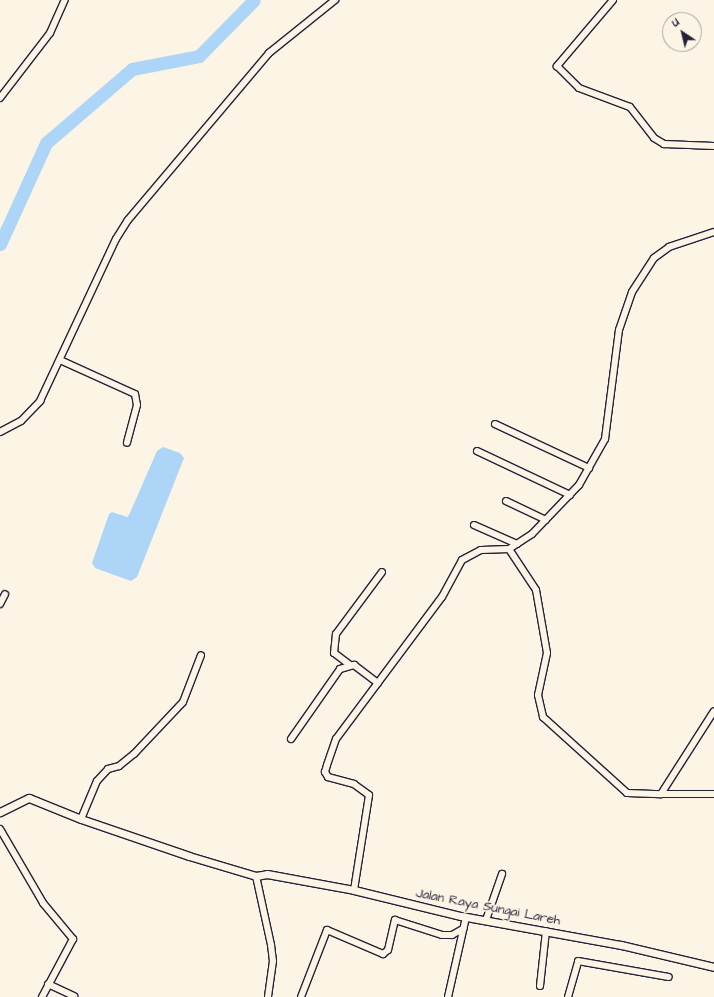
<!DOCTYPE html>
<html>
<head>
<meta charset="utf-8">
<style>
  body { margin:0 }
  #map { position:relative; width:714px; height:997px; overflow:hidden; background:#fcf5e5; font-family:"Architects Daughter",sans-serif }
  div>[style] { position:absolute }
  .water>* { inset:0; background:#add5f7 }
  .river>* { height:13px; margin:-6.5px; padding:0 6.5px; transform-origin:6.5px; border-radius:6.5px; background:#add5f7 }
  .roads { filter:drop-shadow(1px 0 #22223b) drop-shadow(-1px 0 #22223b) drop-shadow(0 1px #22223b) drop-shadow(0 -1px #22223b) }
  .minor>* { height:6px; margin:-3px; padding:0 3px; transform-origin:3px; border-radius:3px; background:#fcf5e5 }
  .tertiary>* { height:7px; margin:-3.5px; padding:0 3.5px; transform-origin:3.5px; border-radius:3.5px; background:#fcf5e5 }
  span { translate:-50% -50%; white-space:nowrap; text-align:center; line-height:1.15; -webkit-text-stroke:3.5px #fcf5e5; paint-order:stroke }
  .street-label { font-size:13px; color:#22223b }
  .north { position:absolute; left:662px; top:12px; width:40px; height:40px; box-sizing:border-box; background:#fcf5e5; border:1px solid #a5a1a1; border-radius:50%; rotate:325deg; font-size:11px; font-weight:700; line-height:16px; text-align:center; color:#22223b }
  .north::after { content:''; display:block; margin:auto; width:14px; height:18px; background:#22223b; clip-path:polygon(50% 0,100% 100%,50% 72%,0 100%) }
</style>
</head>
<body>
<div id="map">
  <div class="water">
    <i style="clip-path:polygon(163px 447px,180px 453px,184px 458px,137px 577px,131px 581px,95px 568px,92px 563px,109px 514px,112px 512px,127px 517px,129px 515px,157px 451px)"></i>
  </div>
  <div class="river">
    <i style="left:0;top:244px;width:111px;rotate:-65.5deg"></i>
    <i style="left:46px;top:143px;width:113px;rotate:-40.7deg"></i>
    <i style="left:132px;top:69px;width:68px;rotate:-11deg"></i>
    <i style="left:199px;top:56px;width:78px;rotate:-45.5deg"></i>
  </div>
  <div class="roads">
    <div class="minor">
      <i style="left:613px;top:0;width:87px;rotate:130.3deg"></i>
      <i style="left:557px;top:66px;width:31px;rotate:45deg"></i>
      <i style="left:579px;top:88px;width:54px;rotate:20.4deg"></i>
      <i style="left:630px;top:107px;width:39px;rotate:52deg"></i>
      <i style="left:654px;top:138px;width:12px;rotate:31deg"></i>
      <i style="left:664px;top:144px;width:50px;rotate:2.3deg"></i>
      <i style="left:0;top:98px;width:82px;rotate:-52.4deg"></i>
      <i style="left:50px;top:33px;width:36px;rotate:-66deg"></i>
      <i style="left:60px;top:360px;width:82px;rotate:24.4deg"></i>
      <i style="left:135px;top:394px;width:11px;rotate:80deg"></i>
      <i style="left:137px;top:405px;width:39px;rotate:105deg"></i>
      <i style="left:495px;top:424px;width:104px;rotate:25.1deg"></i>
      <i style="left:0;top:432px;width:24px;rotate:-28deg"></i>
      <i style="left:21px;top:421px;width:28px;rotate:-46deg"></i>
      <i style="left:40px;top:401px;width:179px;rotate:-64.9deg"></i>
      <i style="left:116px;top:239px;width:22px;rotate:-58deg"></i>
      <i style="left:128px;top:220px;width:219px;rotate:-49.8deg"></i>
      <i style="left:269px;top:53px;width:85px;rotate:-38.8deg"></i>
      <i style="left:477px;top:451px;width:103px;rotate:25.3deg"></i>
      <i style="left:506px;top:501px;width:44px;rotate:25.4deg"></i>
      <i style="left:474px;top:525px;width:47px;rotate:23.8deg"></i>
      <i style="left:509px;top:549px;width:49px;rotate:56.6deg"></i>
      <i style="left:536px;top:590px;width:64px;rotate:80.1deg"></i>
      <i style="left:547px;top:653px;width:43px;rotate:102.1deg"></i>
      <i style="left:538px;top:695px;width:23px;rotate:77deg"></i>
      <i style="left:543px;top:717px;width:113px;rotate:42.1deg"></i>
      <i style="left:627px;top:793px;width:34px;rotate:2deg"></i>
      <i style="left:661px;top:794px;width:98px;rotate:-57.4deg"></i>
      <i style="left:0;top:604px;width:11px;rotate:-63deg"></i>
      <i style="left:350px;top:665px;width:20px;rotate:-143deg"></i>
      <i style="left:334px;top:653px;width:19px;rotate:-84deg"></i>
      <i style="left:336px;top:634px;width:77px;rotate:-53.4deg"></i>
      <i style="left:291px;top:739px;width:85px;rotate:-55deg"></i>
      <i style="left:340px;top:669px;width:15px;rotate:-16deg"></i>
      <i style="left:354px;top:665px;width:30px;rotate:37deg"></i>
      <i style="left:661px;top:794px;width:53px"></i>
      <i style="left:81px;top:819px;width:41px;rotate:-67.2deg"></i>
      <i style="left:97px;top:781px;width:16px;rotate:-47deg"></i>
      <i style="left:108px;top:769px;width:11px;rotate:-15deg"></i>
      <i style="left:119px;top:766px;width:19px;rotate:-39deg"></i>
      <i style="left:134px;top:754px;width:71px;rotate:-46.7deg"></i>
      <i style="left:183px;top:702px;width:50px;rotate:-69deg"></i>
      <i style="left:0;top:829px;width:86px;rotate:59.8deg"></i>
      <i style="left:43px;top:903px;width:47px;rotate:50.2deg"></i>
      <i style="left:73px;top:939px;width:66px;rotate:118.1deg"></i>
      <i style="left:256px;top:876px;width:71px;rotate:77.7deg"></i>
      <i style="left:271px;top:945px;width:16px;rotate:83deg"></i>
      <i style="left:273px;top:961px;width:36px;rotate:98deg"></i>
      <i style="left:354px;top:890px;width:96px;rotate:-81deg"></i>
      <i style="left:369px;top:795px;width:19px;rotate:-144deg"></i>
      <i style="left:354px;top:784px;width:27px;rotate:-165deg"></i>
      <i style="left:328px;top:777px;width:6px;rotate:-121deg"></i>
      <i style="left:325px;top:772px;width:7px;rotate:-74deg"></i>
      <i style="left:327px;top:765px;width:28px;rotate:-71deg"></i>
      <i style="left:336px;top:739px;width:177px;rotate:-53.3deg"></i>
      <i style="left:442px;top:597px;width:42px;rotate:-61.6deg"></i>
      <i style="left:462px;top:560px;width:21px;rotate:-28deg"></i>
      <i style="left:481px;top:550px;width:28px;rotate:-2deg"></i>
      <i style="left:509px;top:549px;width:27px;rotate:-33deg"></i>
      <i style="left:532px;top:534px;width:68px;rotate:-46.2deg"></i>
      <i style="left:579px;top:485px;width:53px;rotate:-60.5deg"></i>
      <i style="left:605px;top:439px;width:110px;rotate:-82.7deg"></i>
      <i style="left:619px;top:330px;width:40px;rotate:-71.1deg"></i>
      <i style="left:632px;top:292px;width:40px;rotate:-57.1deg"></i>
      <i style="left:654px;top:258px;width:19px;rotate:-36deg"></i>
      <i style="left:669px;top:247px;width:47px;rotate:-18.4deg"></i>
      <i style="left:486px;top:920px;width:49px;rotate:-70.8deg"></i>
      <i style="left:48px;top:984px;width:29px;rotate:25deg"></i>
      <i style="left:540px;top:986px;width:55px;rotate:-83.8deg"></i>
      <i style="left:301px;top:997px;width:72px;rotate:-68.8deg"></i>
      <i style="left:327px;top:930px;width:61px;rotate:23.2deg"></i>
      <i style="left:383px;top:954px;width:6px;rotate:-39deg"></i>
      <i style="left:388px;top:950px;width:31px;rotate:-77deg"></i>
      <i style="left:395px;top:920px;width:49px;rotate:17.7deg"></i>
      <i style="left:442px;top:935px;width:10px"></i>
      <i style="left:452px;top:935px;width:13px;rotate:-29deg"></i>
      <i style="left:448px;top:997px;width:82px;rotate:-77.3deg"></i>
      <i style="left:568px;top:997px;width:37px;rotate:-74deg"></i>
      <i style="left:578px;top:961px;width:92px;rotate:10deg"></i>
    </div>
    <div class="tertiary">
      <i style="left:0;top:812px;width:32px;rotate:-26deg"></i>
      <i style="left:29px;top:798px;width:56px;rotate:22deg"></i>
      <i style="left:81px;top:819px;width:114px;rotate:18.9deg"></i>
      <i style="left:189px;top:856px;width:70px;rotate:16.6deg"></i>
      <i style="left:256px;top:876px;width:11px;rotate:-10deg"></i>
      <i style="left:267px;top:874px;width:88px;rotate:10.4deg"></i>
      <i style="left:354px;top:890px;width:110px;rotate:13.7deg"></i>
      <i style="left:461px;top:916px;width:163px;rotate:10.3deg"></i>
      <i style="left:621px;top:945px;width:96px;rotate:13.3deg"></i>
    </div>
  </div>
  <div class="street-label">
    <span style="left:488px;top:907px;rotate:11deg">Jalan Raya Sungai Lareh</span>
  </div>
  <div class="north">U</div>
</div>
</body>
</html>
